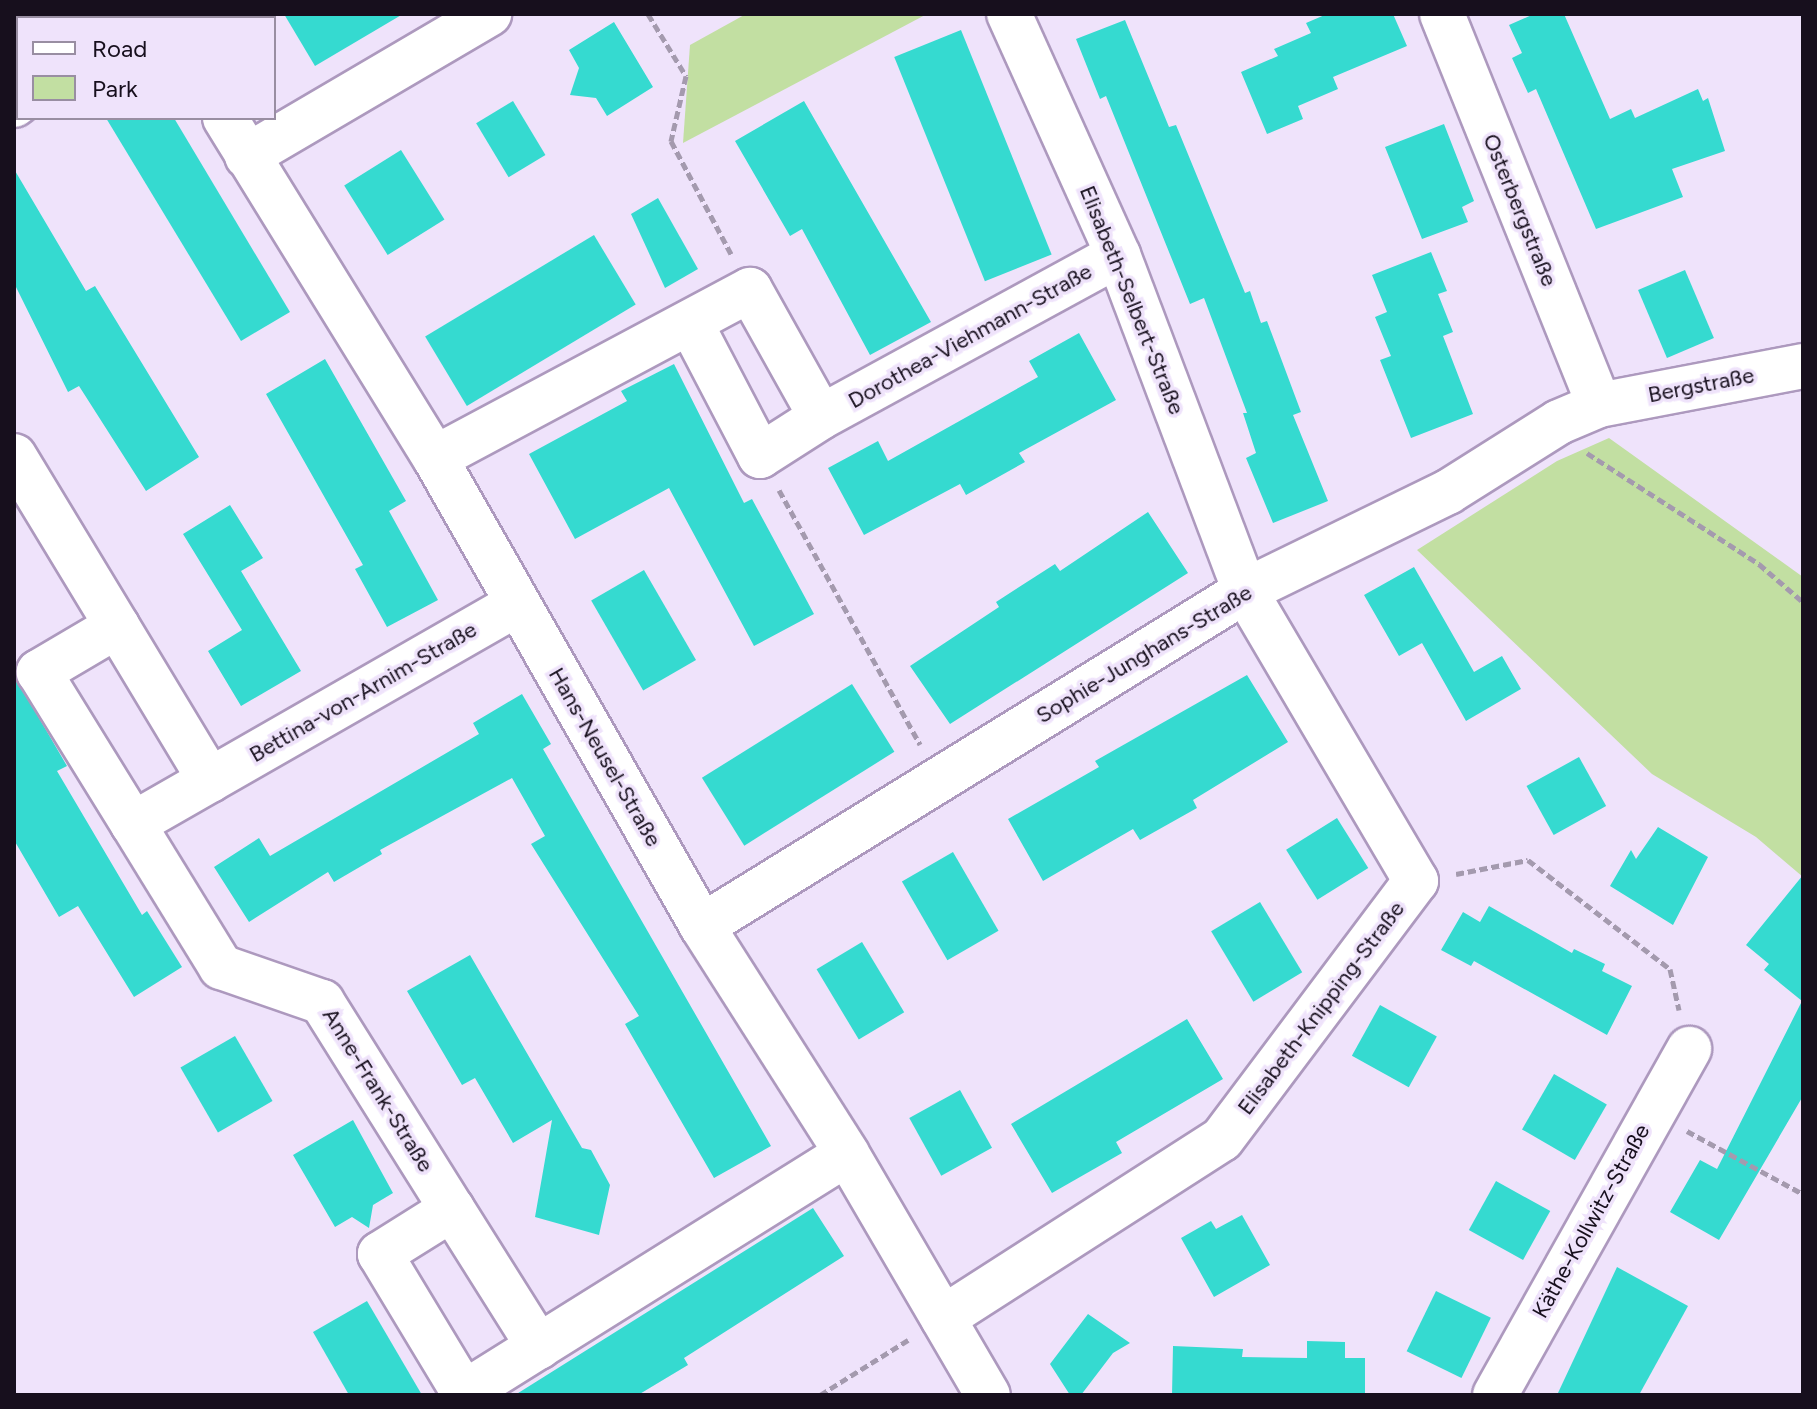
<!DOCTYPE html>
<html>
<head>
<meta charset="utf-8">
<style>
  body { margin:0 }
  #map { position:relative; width:1817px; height:1409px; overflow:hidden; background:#efe3fb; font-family:Figtree,sans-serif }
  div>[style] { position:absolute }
  .green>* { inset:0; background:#c2dfa2 }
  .building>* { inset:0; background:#35dad0; transform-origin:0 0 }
  .path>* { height:5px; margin-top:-2.5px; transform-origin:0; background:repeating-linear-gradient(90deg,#a49aae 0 8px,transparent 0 12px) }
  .roads { filter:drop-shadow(2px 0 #ad99be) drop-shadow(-2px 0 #ad99be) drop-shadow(0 2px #ad99be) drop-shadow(0 -2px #ad99be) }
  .minor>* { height:44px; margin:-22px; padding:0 22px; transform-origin:22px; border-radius:22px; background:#fff }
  span { translate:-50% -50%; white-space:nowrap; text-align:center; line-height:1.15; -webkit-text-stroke:7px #efe3fb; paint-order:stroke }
  .street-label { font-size:22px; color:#170f1d }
  .frame { position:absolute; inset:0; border:16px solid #170f1d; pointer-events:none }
  .legend { position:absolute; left:16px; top:16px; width:260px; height:104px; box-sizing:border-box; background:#efe3fb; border:2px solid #998ea2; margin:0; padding:10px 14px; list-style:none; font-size:24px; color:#170f1d }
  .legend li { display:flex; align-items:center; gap:16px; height:40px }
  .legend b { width:40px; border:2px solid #998ea2 }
</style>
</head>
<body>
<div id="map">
  <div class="green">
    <i style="clip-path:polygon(746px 14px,927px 14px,683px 143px,690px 45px)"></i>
    <i style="clip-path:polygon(1609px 438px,1803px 577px,1803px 877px,1756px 837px,1652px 774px,1417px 550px,1557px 461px)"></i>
  </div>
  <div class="building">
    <i style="clip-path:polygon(284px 14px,403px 14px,315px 66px)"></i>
    <i style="clip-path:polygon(1327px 14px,1393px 14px,1407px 46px,1333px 77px,1338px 89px,1298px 106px,1303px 119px,1267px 134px,1241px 72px,1278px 56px,1274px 49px,1311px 33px,1306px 23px)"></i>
    <i style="clip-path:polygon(1534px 14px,1564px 14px,1610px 119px,1631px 109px,1635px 118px,1698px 89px,1703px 101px,1708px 98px,1725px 151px,1672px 169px,1683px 197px,1596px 229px,1536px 89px,1528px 93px,1512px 58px,1522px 53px,1509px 25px)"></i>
    <i style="clip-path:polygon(1125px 20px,1169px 127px,1176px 125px,1245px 293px,1250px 291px,1261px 323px,1267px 321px,1301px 412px,1293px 415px,1328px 501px,1273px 523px,1246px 458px,1256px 453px,1243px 413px,1247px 413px,1204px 298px,1190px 304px,1106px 96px,1100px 99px,1076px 39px)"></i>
    <i style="clip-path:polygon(614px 22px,653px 87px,607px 116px,596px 98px,570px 95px,579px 68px,569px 50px)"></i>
    <i style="left:961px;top:30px;width:242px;height:72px;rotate:68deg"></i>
    <i style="left:513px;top:101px;width:63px;height:43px;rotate:59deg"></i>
    <i style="clip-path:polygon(804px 101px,931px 322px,870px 355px,802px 229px,790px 236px,735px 141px)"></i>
    <i style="clip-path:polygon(106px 118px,174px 118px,290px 312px,241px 341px)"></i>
    <i style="clip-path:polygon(1444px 124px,1474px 201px,1462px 207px,1468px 222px,1422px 239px,1385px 147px)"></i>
    <i style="left:401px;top:150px;width:82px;height:67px;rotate:58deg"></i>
    <i style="clip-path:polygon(14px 169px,86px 291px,95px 286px,199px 457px,146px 491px,79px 386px,68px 392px,14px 283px)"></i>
    <i style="clip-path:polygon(658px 198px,698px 269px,665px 288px,631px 214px)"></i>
    <i style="left:594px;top:235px;width:81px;height:197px;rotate:59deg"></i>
    <i style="clip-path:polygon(1431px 252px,1447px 291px,1438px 294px,1453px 332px,1443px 336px,1473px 414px,1411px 438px,1380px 360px,1391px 356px,1375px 317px,1387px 312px,1372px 275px)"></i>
    <i style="left:1685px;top:270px;width:74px;height:51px;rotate:67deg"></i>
    <i style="clip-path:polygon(1079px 333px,1116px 400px,1019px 453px,1025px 462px,966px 495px,960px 484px,864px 535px,828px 468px,878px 441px,888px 461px,1038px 377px,1029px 361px)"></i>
    <i style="clip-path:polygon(325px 359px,406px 501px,389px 511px,438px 600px,387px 627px,355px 569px,363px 565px,266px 394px)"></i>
    <i style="clip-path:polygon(674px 364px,744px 503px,752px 499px,814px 614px,754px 646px,669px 488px,575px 539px,529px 454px,627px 401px,621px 391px)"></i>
    <i style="clip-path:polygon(230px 505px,263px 558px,241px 571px,301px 671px,241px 706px,208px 651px,242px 630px,183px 534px)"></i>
    <i style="clip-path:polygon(1148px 512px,1188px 573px,950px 724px,910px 666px,999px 607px,996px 602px,1055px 564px,1060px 571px)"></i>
    <i style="clip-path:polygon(1414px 567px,1474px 672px,1502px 656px,1521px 689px,1466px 721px,1422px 643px,1399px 656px,1364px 595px)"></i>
    <i style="left:644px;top:570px;width:104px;height:61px;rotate:60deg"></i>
    <i style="clip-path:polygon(14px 675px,67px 766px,57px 771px,142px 915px,147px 911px,182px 967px,134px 997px,78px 906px,59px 917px,14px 840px)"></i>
    <i style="clip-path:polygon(1247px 675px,1288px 742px,1193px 800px,1197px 808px,1140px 840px,1133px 829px,1043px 881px,1008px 819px,1099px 767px,1095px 761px)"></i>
    <i style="left:852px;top:684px;width:80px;height:177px;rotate:58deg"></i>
    <i style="clip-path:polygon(522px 694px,551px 744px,543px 749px,771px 1146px,714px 1178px,625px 1024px,639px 1016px,531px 844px,545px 836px,512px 778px,380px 850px,382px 854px,334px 882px,328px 872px,249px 922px,214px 867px,259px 838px,270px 856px,479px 734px,473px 723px)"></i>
    <i style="left:1579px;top:757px;width:56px;height:60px;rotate:61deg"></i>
    <i style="left:1337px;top:818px;width:59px;height:60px;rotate:58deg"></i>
    <i style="clip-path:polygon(1658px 827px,1708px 857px,1673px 925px,1610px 886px,1631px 850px,1636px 859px)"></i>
    <i style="left:953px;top:852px;width:91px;height:59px;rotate:60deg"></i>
    <i style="clip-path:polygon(1803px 875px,1803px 1096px,1719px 1240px,1670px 1212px,1700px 1160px,1717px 1169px,1802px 1001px,1764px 970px,1769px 964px,1746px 945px)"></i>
    <i style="left:1260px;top:902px;width:82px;height:57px;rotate:59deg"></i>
    <i style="clip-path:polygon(1489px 906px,1572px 953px,1574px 949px,1605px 964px,1602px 971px,1632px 986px,1607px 1035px,1474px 961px,1471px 966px,1441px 950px,1463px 912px,1480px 922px)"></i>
    <i style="left:862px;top:942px;width:82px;height:53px;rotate:59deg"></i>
    <i style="clip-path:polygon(470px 955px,582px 1148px,591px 1150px,610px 1185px,599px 1235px,535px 1217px,552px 1120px,513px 1143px,475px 1078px,462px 1085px,407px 991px)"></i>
    <i style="left:1380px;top:1005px;width:65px;height:58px;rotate:29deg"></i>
    <i style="clip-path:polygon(1187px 1019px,1223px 1079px,1116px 1142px,1122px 1153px,1052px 1193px,1011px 1124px)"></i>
    <i style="left:235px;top:1036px;width:75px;height:63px;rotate:60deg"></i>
    <i style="left:1554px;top:1074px;width:61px;height:64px;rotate:30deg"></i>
    <i style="left:960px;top:1090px;width:66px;height:58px;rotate:61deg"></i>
    <i style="clip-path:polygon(353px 1120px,393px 1193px,373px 1205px,369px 1228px,352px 1217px,335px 1227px,293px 1155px)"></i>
    <i style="left:1496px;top:1181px;width:62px;height:56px;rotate:29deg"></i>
    <i style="clip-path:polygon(813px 1208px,844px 1256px,684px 1358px,688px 1365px,638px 1395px,515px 1395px)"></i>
    <i style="clip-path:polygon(1242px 1215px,1270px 1265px,1214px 1297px,1181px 1238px,1211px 1221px,1216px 1229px)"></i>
    <i style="clip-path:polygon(1617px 1267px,1688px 1306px,1639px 1395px,1557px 1395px)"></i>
    <i style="left:1436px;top:1291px;width:61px;height:67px;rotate:26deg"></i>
    <i style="clip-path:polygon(367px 1301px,422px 1395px,349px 1395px,313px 1332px)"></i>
    <i style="clip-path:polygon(1088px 1314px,1130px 1343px,1113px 1353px,1081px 1395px,1070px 1395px,1050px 1364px)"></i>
    <i style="clip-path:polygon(1307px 1341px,1345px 1342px,1345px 1358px,1365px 1358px,1365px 1395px,1172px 1395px,1173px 1346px,1243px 1349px,1242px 1357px,1307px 1358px)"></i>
  </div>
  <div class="path">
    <i style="left:648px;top:14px;width:73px;rotate:58.5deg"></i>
    <i style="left:686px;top:76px;width:67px;rotate:103deg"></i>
    <i style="left:671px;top:141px;width:128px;rotate:62deg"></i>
    <i style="left:1587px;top:453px;width:205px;rotate:32.8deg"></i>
    <i style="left:1759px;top:564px;width:58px;rotate:40.8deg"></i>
    <i style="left:779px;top:490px;width:291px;rotate:61deg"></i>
    <i style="left:1456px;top:874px;width:73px;rotate:-11deg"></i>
    <i style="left:1528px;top:860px;width:179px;rotate:37.5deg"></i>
    <i style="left:1670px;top:969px;width:42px;rotate:77.6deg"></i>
    <i style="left:1687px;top:1131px;width:132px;rotate:28.5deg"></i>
    <i style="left:820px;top:1395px;width:104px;rotate:-32deg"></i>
  </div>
  <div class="roads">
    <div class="minor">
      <i style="left:1442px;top:14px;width:421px;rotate:68.1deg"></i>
      <i style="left:142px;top:18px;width:7px;rotate:-34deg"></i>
      <i style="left:14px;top:105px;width:5px;rotate:-37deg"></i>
      <i style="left:225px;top:118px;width:400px;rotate:58.3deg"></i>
      <i style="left:435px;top:458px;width:539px;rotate:60.29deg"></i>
      <i style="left:702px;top:926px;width:270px;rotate:57.5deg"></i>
      <i style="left:847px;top:1154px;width:279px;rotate:59.7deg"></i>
      <i style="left:247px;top:156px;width:281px;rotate:-30.4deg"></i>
      <i style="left:691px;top:324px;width:149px;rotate:62.4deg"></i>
      <i style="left:760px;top:456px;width:72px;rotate:-32.6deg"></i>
      <i style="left:14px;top:456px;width:199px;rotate:58.8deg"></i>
      <i style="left:117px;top:626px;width:91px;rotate:149.5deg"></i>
      <i style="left:39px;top:672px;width:179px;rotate:58.3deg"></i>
      <i style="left:133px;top:824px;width:443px;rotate:-29.8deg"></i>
      <i style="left:435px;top:458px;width:357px;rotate:-28.1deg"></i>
      <i style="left:750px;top:290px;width:145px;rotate:60.8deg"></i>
      <i style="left:821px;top:417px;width:338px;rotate:-28.6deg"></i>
      <i style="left:117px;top:626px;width:180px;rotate:58.9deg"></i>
      <i style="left:133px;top:824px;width:168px;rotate:58.4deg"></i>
      <i style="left:221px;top:967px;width:107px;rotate:19.1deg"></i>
      <i style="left:322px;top:1002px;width:244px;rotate:57.9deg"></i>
      <i style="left:452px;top:1209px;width:85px;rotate:148deg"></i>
      <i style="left:380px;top:1254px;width:162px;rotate:58.9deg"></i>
      <i style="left:464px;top:1393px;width:451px;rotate:-32deg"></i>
      <i style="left:702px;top:926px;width:638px;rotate:-31.67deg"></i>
      <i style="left:1245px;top:591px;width:226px;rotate:-26deg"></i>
      <i style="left:1448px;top:492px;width:131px;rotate:-32.2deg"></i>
      <i style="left:1559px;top:422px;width:43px;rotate:-23deg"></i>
      <i style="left:1599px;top:405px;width:208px;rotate:-10.8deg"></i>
      <i style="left:452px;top:1209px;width:163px;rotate:57.8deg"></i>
      <i style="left:943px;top:1318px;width:331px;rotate:-32.7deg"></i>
      <i style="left:1222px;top:1139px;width:323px;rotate:-53.1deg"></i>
      <i style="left:1416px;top:881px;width:337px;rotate:-120.5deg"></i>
      <i style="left:1245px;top:591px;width:359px;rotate:-110.7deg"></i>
      <i style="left:1118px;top:255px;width:265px;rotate:-114.3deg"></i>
      <i style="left:1495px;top:1395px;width:397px;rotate:-60.7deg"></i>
    </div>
  </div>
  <div class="street-label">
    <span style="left:1520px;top:210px;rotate:68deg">Osterbergstraße</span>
    <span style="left:1132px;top:300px;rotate:68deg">Elisabeth-Selbert-Straße</span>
    <span style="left:970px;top:336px;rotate:-29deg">Dorothea-Viehmann-Straße</span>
    <span style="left:1701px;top:385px;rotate:-11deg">Bergstraße</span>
    <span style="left:1144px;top:654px;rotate:-31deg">Sophie-Junghans-Straße</span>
    <span style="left:363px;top:692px;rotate:-30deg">Bettina-von-Arnim-Straße</span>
    <span style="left:605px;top:757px;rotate:60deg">Hans-Neusel-Straße</span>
    <span style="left:1321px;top:1008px;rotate:-53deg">Elisabeth-Knipping-Straße</span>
    <span style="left:378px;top:1090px;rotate:58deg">Anne-Frank-Straße</span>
    <span style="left:1591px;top:1221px;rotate:-61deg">Käthe-Kollwitz-Straße</span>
  </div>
  <div class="frame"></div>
  <ul class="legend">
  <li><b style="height:10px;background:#fff"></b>Road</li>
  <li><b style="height:22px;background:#c2dfa2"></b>Park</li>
  </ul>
</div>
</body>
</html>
